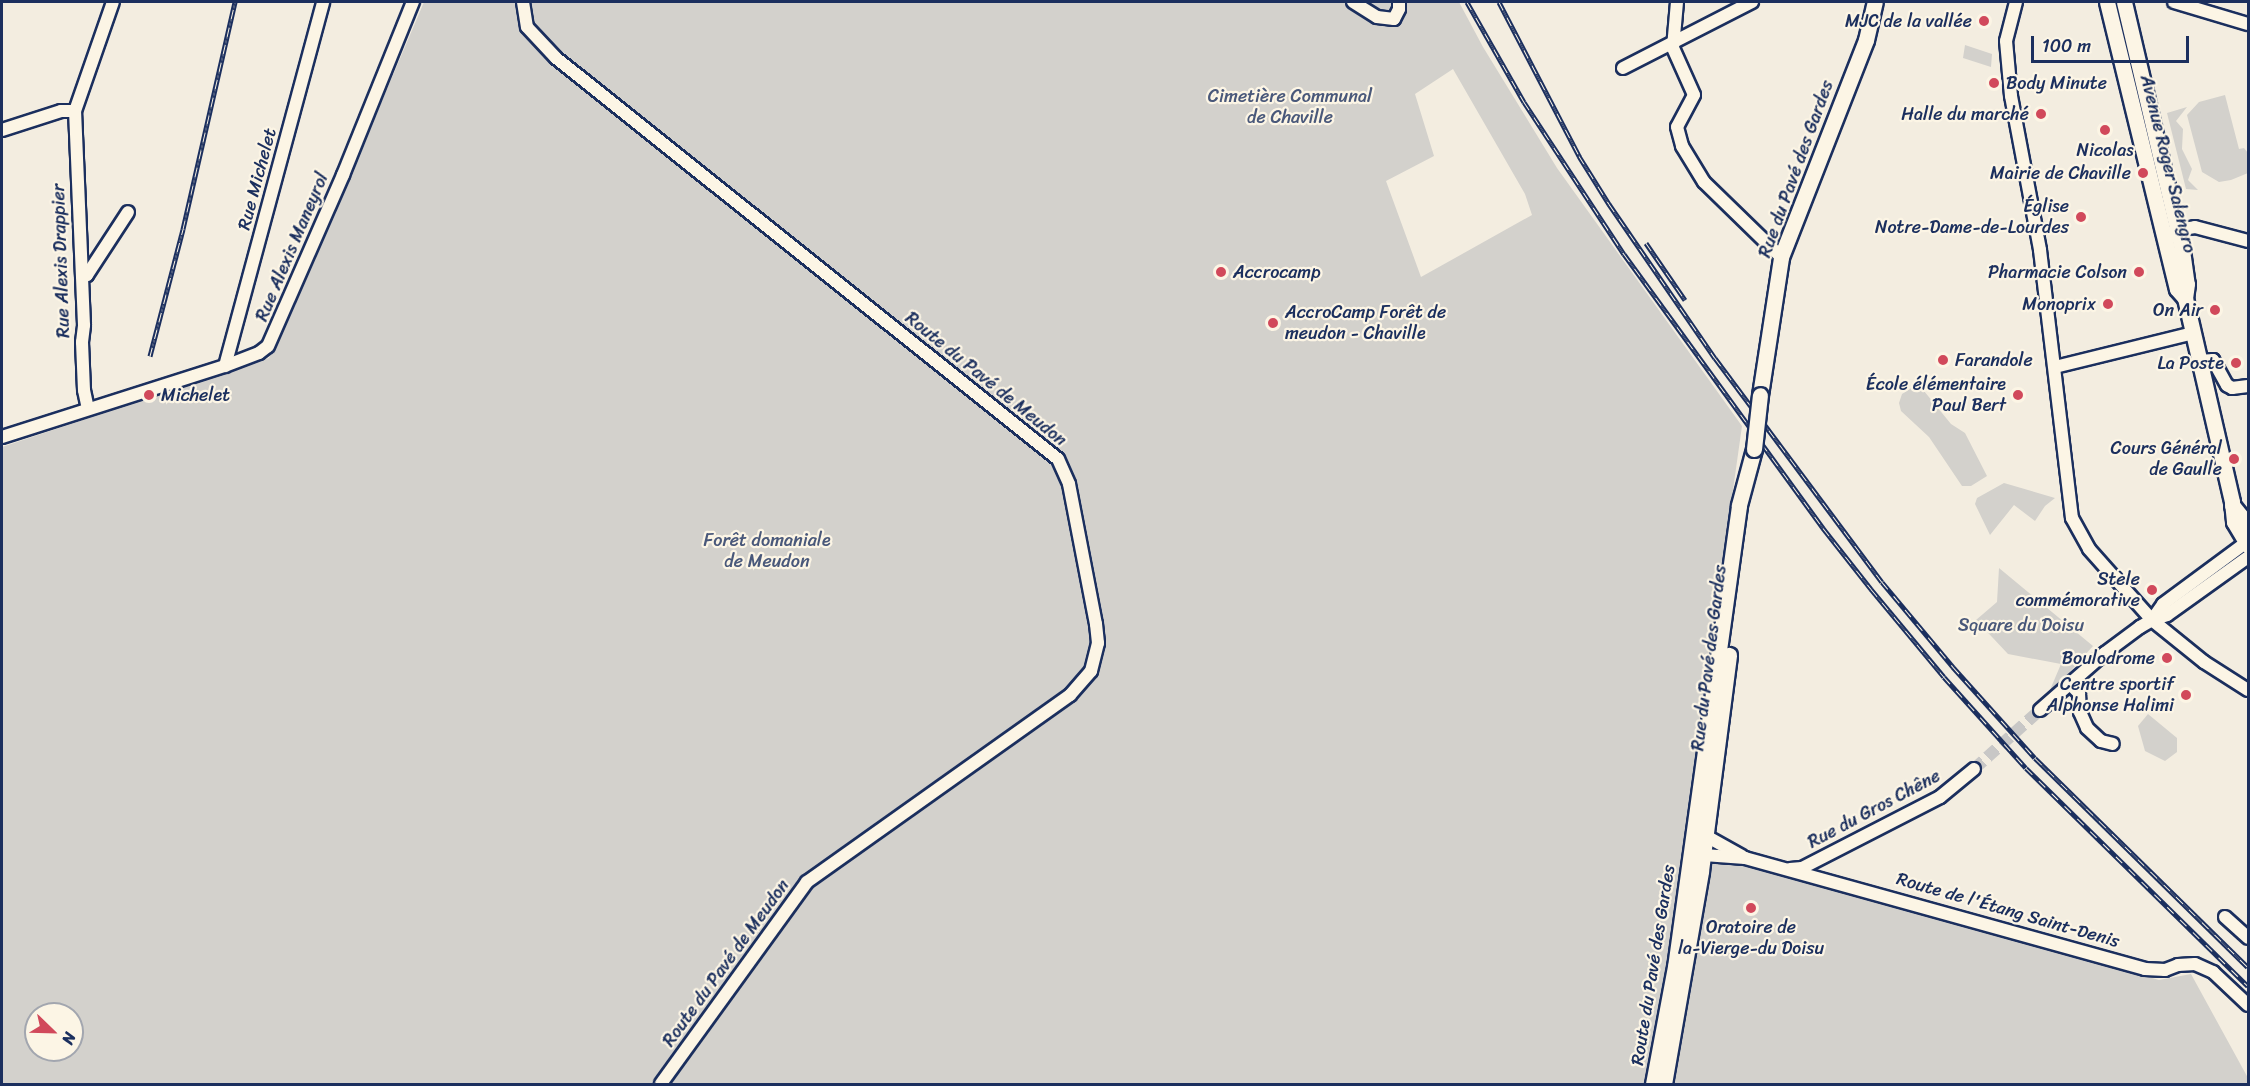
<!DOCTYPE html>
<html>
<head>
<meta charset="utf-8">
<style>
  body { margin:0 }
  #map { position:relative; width:2250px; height:1086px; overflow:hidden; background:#f3ede0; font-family:Sriracha,sans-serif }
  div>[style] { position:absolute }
  .green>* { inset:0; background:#d3d1cc }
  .minor-tunnel>* { height:12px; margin-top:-6px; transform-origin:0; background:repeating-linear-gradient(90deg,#c8c7c6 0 12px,transparent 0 18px) }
  .roads { filter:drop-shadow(2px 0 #1b2f5e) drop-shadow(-2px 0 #1b2f5e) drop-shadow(0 2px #1b2f5e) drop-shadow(0 -2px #1b2f5e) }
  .minor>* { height:12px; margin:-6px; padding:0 6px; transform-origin:6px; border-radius:6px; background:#fcf5e5 }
  .major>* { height:15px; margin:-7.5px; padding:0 7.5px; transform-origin:7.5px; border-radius:7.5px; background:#fcf5e5 }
  .rail>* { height:5px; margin-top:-2.5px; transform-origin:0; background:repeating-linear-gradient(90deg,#fcf5e5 0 9px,#1b2f5e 0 18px); box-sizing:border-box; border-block:2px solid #1b2f5e }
  .bridges { filter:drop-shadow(2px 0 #1b2f5e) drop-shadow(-2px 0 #1b2f5e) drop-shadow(0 2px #1b2f5e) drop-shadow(0 -2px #1b2f5e) }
  .major-bridge>* { height:15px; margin:-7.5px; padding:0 7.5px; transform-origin:7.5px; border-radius:7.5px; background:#fcf5e5 }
  .dots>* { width:16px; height:16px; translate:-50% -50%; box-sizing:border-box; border:3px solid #fcf5e5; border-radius:50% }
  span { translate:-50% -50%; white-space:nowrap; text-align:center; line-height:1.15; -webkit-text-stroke:4.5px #fcf5e5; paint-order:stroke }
  .poi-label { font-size:18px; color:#1b2f5e }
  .right { translate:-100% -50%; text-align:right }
  .left { translate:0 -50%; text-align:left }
  .park-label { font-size:18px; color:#49587a }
  .street-label { font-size:18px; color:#1b2f5e }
  .frame { position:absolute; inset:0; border:3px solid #1b2f5e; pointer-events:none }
  .north { position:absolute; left:24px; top:1002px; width:60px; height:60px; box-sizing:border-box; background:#fcf5e5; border:2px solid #a2a6af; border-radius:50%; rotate:113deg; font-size:16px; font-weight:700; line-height:24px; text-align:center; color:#1b2f5e }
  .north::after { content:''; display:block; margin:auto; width:21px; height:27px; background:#d1495b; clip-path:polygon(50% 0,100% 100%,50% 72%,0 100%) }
  .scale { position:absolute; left:2031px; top:36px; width:158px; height:27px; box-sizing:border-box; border:3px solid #1b2f5e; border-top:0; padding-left:8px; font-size:18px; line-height:21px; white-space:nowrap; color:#1b2f5e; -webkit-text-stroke:4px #fcf5e5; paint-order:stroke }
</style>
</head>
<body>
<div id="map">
  <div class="green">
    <i style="clip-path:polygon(evenodd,424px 2px,1459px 2px,1483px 47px,1557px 168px,1742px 426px,1682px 851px,1833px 886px,2159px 980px,2191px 974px,2248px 1078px,2248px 1084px,2px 1084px,2px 447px,269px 358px,336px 209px,424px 2px,1453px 69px,1525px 194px,1532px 215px,1421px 277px,1386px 181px,1434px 156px,1415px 94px,1453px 69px,424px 2px,36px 1014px,72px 1014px,72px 1050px,36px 1050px,36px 1014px)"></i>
    <i style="clip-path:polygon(1965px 45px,1992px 54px,1991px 67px,1963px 58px)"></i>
    <i style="clip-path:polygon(2225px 95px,2239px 149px,2244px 148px,2248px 153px,2248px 173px,2231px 180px,2219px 182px,2202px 172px,2187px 115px,2199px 102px)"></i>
    <i style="clip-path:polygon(2187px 107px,2176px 121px,2183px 129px,2182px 149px,2192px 169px,2188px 180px,2198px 190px,2186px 189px,2167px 113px)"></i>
    <i style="clip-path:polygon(1913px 387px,1924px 391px,1951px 424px,1965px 433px,1987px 476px,1971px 486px,1962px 486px,1929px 437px,1901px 411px,1899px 403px,1902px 394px)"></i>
    <i style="clip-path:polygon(2004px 483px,2055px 498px,2045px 506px,2035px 521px,2014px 505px,1990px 535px,1975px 504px,1977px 498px)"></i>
    <i style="clip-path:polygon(1999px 568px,2093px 646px,2047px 697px,2061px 664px,2008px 654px,1976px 620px,1997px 602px)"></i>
    <i style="clip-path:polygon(2148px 714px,2177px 738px,2177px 752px,2165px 761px,2145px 751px,2138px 726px)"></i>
  </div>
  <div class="minor-tunnel">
    <i style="left:1974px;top:769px;width:89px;rotate:-41.8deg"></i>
  </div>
  <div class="roads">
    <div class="minor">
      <i style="left:523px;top:2px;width:25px;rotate:81deg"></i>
      <i style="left:527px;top:27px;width:42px;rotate:46.9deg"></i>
      <i style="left:556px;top:58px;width:642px;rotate:38.62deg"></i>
      <i style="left:1058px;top:459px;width:27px;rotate:66deg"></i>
      <i style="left:1069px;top:484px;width:143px;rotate:79.1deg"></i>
      <i style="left:1096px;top:624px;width:19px;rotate:84deg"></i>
      <i style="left:1098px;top:643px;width:29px;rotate:104deg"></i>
      <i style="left:1091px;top:671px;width:32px;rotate:131deg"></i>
      <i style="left:1070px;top:695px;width:323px;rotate:144.6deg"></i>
      <i style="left:807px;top:882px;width:249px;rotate:125.9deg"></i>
      <i style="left:1353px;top:2px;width:28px;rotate:32deg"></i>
      <i style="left:1377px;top:17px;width:17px;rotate:7deg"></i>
      <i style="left:1394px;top:19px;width:11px;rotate:-63deg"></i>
      <i style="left:1399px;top:9px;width:7px;rotate:-90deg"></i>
      <i style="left:1677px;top:2px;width:46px;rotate:95deg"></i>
      <i style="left:1673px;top:48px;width:51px;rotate:65.9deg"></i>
      <i style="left:1694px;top:95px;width:36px;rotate:118deg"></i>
      <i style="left:1677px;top:127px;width:20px;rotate:75deg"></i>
      <i style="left:1682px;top:146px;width:42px;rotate:58.6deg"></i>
      <i style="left:1704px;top:182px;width:107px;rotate:44.2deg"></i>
      <i style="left:2016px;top:2px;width:40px;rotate:104.4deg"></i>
      <i style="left:2006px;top:41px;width:55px;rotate:84.8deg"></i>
      <i style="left:2011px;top:96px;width:157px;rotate:79.3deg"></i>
      <i style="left:2040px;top:250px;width:270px;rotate:83.2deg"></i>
      <i style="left:2072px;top:518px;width:35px;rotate:61deg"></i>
      <i style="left:2089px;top:549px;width:95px;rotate:48.4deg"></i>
      <i style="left:2152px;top:620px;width:67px;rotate:38.9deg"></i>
      <i style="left:2204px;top:662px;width:52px;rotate:32.5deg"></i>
      <i style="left:2174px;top:2px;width:77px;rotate:16.6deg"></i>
      <i style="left:1623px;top:68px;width:145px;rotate:-27.1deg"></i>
      <i style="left:2px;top:130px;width:62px;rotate:-17.9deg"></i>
      <i style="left:61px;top:111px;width:14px"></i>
      <i style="left:2173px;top:235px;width:6px;rotate:-51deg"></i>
      <i style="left:2177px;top:230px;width:18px;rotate:-9deg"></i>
      <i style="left:2195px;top:227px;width:55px;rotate:14.8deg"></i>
      <i style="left:82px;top:276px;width:5px;rotate:-11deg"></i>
      <i style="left:87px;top:275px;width:75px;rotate:-56.9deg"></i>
      <i style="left:2200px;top:361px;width:13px;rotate:-4deg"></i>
      <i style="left:2213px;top:360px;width:29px;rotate:61deg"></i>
      <i style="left:2227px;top:385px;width:6px;rotate:31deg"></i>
      <i style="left:2232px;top:388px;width:16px;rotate:-7deg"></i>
      <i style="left:225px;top:366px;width:377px;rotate:-74.9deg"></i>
      <i style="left:2055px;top:367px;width:142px;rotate:-13.8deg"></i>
      <i style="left:88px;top:409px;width:19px;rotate:-102deg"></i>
      <i style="left:84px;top:390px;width:48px;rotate:-92.4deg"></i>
      <i style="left:82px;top:342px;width:17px;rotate:-83deg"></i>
      <i style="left:84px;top:325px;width:214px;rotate:-92.4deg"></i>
      <i style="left:75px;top:111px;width:115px;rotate:-70.8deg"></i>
      <i style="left:2px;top:437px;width:234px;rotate:-17.7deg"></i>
      <i style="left:225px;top:366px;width:36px;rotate:-21deg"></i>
      <i style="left:259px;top:353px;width:11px;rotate:-38deg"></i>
      <i style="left:268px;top:346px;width:187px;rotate:-66.3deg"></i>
      <i style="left:343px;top:175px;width:187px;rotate:-68deg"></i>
      <i style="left:2152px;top:620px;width:19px;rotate:-55deg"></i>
      <i style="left:2163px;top:604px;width:106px;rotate:-36.5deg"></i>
      <i style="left:2070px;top:684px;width:13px;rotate:45deg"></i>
      <i style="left:2079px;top:693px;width:19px;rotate:87deg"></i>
      <i style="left:2080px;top:712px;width:17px;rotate:66deg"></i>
      <i style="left:2087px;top:728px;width:19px;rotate:43deg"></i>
      <i style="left:2101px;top:741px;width:12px;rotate:14deg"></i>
      <i style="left:2040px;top:710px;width:86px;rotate:-41.2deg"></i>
      <i style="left:2105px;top:653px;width:44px;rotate:-36.6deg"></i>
      <i style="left:2140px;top:627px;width:14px;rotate:-30deg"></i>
      <i style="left:2152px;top:620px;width:16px;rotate:-18deg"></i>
      <i style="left:2167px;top:615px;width:100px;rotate:-35.6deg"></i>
      <i style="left:1706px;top:836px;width:41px;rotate:29.1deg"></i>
      <i style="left:1704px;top:855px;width:41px;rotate:4.2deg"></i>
      <i style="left:1745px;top:858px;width:415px;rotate:15.5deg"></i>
      <i style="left:2145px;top:969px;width:20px;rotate:3deg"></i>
      <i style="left:2165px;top:970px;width:14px;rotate:-21deg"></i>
      <i style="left:2178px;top:965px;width:17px;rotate:-3deg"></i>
      <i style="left:2195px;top:964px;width:20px;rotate:24deg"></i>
      <i style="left:2213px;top:972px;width:48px;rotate:43.3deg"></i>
      <i style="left:1790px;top:869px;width:12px;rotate:-5deg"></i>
      <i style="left:1802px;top:868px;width:155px;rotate:-27.2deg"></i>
      <i style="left:1940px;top:797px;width:44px;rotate:-39.5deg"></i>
      <i style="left:2225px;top:917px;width:31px;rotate:42deg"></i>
    </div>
    <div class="major">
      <i style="left:2107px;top:2px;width:295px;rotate:76.3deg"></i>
      <i style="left:2177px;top:289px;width:12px;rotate:48deg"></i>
      <i style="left:2124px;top:2px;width:255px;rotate:76.8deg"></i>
      <i style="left:2182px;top:250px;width:34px;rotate:82deg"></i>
      <i style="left:2187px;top:284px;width:14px;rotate:98deg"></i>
      <i style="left:2185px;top:298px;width:209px;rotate:77deg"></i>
      <i style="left:2232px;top:502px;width:20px;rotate:84deg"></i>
      <i style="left:2234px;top:522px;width:27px;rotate:59deg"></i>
      <i style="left:1760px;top:395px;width:140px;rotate:-81.3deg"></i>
      <i style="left:1781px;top:257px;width:233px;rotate:-68.6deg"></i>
      <i style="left:1866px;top:40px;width:39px;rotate:-77deg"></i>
      <i style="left:2232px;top:505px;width:26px;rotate:51deg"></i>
      <i style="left:1653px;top:1084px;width:119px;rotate:-79.4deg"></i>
      <i style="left:1675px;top:967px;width:466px;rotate:-82.1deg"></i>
      <i style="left:1739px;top:505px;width:58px;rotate:-75deg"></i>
      <i style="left:1664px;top:1084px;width:216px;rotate:-80.1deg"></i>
      <i style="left:1701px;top:871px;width:218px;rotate:-82.6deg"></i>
    </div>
  </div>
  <div class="rail">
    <i style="left:1467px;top:2px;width:115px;rotate:60.3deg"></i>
    <i style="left:1524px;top:102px;width:182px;rotate:56.7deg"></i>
    <i style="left:1624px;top:254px;width:339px;rotate:54deg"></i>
    <i style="left:1823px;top:528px;width:78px;rotate:51.8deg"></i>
    <i style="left:1871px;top:589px;width:114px;rotate:50.3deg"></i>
    <i style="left:1944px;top:677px;width:122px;rotate:48deg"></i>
    <i style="left:2026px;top:768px;width:311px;rotate:44.5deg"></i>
    <i style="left:1499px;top:2px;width:174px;rotate:62.5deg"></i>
    <i style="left:1579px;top:156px;width:57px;rotate:58deg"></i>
    <i style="left:1609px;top:204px;width:187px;rotate:55.5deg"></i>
    <i style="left:1715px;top:358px;width:279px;rotate:53.3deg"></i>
    <i style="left:1882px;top:582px;width:111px;rotate:50.1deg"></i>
    <i style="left:1953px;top:667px;width:122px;rotate:48deg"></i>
    <i style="left:2035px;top:758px;width:298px;rotate:44.5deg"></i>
    <i style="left:1646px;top:243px;width:69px;rotate:55.6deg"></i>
    <i style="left:150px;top:356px;width:131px;rotate:-75.4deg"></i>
    <i style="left:183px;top:229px;width:233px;rotate:-77.1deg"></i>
  </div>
  <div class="bridges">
    <div class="major-bridge">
      <i style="left:1754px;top:449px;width:54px;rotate:-83.7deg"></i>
    </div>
  </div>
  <div class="dots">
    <i style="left:1984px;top:21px;background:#d1495b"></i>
    <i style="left:1994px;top:83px;background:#d1495b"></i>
    <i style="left:2041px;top:114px;background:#d1495b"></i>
    <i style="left:2105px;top:130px;background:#d1495b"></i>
    <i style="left:2143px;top:173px;background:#d1495b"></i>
    <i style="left:2081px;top:217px;background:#d1495b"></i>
    <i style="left:1221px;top:272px;background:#d1495b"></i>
    <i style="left:2139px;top:272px;background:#d1495b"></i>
    <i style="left:2108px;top:304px;background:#d1495b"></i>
    <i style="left:2215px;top:310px;background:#d1495b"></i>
    <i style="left:1273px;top:323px;background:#d1495b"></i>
    <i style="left:1943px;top:360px;background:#d1495b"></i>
    <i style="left:2236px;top:363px;background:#d1495b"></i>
    <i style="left:149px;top:395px;background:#d1495b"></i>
    <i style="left:2018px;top:395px;background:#d1495b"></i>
    <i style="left:2234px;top:459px;background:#d1495b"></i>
    <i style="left:2152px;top:590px;background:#d1495b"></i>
    <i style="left:2167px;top:658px;background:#d1495b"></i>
    <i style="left:2186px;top:695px;background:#d1495b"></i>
    <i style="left:1751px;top:908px;background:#d1495b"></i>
  </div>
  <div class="poi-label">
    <span class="right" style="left:1972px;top:21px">MJC de la vallée</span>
    <span class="left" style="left:2006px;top:83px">Body Minute</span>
    <span class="right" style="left:2029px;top:114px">Halle du marché</span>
    <span style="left:2105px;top:150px">Nicolas</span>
    <span class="right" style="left:2131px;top:173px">Mairie de Chaville</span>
    <span class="right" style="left:2069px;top:217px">Église<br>Notre-Dame-de-Lourdes</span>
    <span class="left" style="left:1233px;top:272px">Accrocamp</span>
    <span class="right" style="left:2127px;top:272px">Pharmacie Colson</span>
    <span class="right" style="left:2096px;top:304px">Monoprix</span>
    <span class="right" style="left:2203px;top:310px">On Air</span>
    <span class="left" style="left:1285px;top:323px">AccroCamp Forêt de<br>meudon - Chaville</span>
    <span class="left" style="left:1955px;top:360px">Farandole</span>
    <span class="right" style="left:2224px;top:363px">La Poste</span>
    <span class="right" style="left:2006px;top:395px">École élémentaire<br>Paul Bert</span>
    <span class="left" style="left:161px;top:395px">Michelet</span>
    <span class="right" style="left:2222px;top:459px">Cours Général<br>de Gaulle</span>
    <span class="right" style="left:2140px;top:590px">Stèle<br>commémorative</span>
    <span class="right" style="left:2155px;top:658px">Boulodrome</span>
    <span class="right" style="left:2174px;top:695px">Centre sportif<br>Alphonse Halimi</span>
    <span style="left:1751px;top:938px">Oratoire de<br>la-Vierge-du Doisu</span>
  </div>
  <div class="park-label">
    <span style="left:1290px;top:107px">Cimetière Communal<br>de Chaville</span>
    <span style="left:767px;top:551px">Forêt domaniale<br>de Meudon</span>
    <span style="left:2021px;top:625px">Square du Doisu</span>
  </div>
  <div class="street-label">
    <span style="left:2168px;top:164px;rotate:76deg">Avenue Roger Salengro</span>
    <span style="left:1796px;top:169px;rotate:-70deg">Rue du Pavé des Gardes</span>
    <span style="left:257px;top:179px;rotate:-75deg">Rue Michelet</span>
    <span style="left:292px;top:247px;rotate:-67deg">Rue Alexis Maneyrol</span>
    <span style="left:61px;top:261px;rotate:-92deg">Rue Alexis Drappier</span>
    <span style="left:986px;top:379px;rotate:39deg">Route du Pavé de Meudon</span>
    <span style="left:1709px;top:658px;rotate:-83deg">Rue du Pavé des Gardes</span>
    <span style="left:1874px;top:809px;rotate:-28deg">Rue du Gros Chêne</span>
    <span style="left:2008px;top:910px;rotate:16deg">Route de l'Étang Saint-Denis</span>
    <span style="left:726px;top:963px;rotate:-54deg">Route du Pavé de Meudon</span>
    <span style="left:1653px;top:965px;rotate:-81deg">Route du Pavé des Gardes</span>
  </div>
  <div class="frame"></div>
  <div class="north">N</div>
  <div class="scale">100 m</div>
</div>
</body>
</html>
